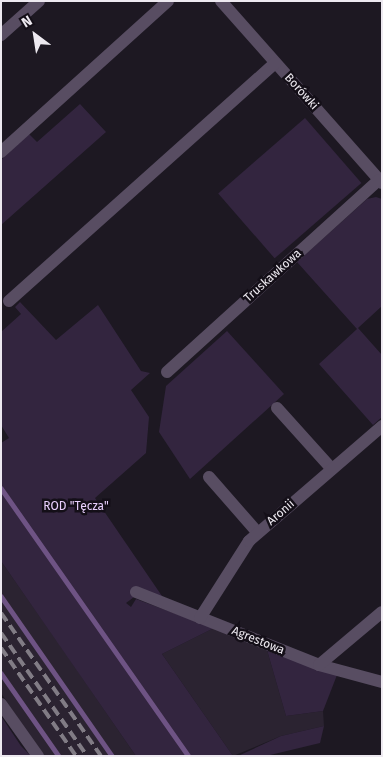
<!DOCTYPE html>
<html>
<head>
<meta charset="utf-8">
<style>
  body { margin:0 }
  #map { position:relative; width:383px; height:757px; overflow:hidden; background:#1d1822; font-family:"Fira Sans",sans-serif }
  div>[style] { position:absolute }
  .built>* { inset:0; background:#2b2331 }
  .green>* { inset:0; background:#33253f; transform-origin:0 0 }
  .stream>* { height:4.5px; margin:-2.25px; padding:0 2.25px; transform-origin:2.25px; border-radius:2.25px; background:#6e5384 }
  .minor>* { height:12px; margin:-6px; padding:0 6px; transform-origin:6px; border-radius:6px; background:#584d62 }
  .rail>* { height:4px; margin-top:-2px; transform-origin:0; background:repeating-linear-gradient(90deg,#817c85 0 10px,transparent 0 15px) }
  span { translate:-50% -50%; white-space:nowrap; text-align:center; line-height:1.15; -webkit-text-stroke:5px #140f18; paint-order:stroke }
  .street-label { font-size:12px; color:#ede9f0 }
  .park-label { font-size:12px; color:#e9d0fe }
  .frame { position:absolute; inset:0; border:2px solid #ede9f0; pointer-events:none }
  .north { position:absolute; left:10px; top:10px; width:50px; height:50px; -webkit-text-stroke:4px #140f18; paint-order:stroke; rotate:329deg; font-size:14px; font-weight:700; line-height:20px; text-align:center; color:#ede9f0 }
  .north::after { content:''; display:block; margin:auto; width:18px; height:22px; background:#ede9f0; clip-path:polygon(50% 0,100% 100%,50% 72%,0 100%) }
</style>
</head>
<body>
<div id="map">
  <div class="built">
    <i style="clip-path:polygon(1px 561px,57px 641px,136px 756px,43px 756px,1px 693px)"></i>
    <i style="clip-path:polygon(214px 628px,267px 650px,286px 716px,323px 711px,324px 726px,281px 736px,233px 756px,162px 654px)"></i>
  </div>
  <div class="green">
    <i style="clip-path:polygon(80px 104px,106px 132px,1px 225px,1px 160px,29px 134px,37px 142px)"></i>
    <i style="left:305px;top:118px;width:86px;height:115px;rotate:49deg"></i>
    <i style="clip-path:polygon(376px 197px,382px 199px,382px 306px,358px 328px,382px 355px,382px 417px,373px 425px,319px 364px,357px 329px,297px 262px,367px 199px)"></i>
    <i style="clip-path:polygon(20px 302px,56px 340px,98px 305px,141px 371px,150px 373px,131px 390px,149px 417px,146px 453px,95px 498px,164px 599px,134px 597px,126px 603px,131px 607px,136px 599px,214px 628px,162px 654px,233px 756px,136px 756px,1px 561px,1px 443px,9px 438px,1px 425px,1px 332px,21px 314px,15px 307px)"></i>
    <i style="clip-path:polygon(227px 331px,284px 394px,190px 479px,159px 432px,166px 386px)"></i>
    <i style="clip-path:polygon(267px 650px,337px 675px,323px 711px,286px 716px)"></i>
    <i style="clip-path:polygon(1px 716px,21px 746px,31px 756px,1px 756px)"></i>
    <i style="clip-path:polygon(324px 726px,320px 743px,266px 756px,238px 756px,281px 736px)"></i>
  </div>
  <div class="stream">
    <i style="left:1px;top:488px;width:327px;rotate:55deg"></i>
    <i style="left:1px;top:596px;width:195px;rotate:55.2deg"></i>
    <i style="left:1px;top:673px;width:101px;rotate:55.1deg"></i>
  </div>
  <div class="minor">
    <i style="left:221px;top:1px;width:243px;rotate:48.5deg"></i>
    <i style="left:1px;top:35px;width:51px;rotate:-41.8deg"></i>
    <i style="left:1px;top:152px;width:225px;rotate:-42.1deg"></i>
    <i style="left:9px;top:301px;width:357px;rotate:-41.8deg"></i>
    <i style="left:167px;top:372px;width:286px;rotate:-42.2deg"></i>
    <i style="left:277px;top:408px;width:82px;rotate:48deg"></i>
    <i style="left:209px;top:477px;width:74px;rotate:48.8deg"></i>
    <i style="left:136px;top:592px;width:197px;rotate:21.7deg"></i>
    <i style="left:319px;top:665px;width:65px;rotate:15.1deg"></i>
    <i style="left:200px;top:618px;width:91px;rotate:-57.5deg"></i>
    <i style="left:249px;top:541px;width:176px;rotate:-40.8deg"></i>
    <i style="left:319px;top:665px;width:82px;rotate:-40.1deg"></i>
    <i style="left:1px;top:704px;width:64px;rotate:54.6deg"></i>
  </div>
  <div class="rail">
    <i style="left:1px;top:613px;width:174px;rotate:55deg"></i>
    <i style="left:1px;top:633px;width:150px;rotate:55deg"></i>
    <i style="left:1px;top:648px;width:131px;rotate:55.2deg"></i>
  </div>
  <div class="street-label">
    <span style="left:301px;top:92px;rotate:48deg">Borówki</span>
    <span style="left:273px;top:276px;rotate:-42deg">Truskawkowa</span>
    <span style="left:281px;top:513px;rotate:-41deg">Aronii</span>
    <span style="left:258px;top:641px;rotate:22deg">Agrestowa</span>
  </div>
  <div class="park-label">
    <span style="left:76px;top:507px">ROD "Tęcza"</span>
  </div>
  <div class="frame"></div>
  <div class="north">N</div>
</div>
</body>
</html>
